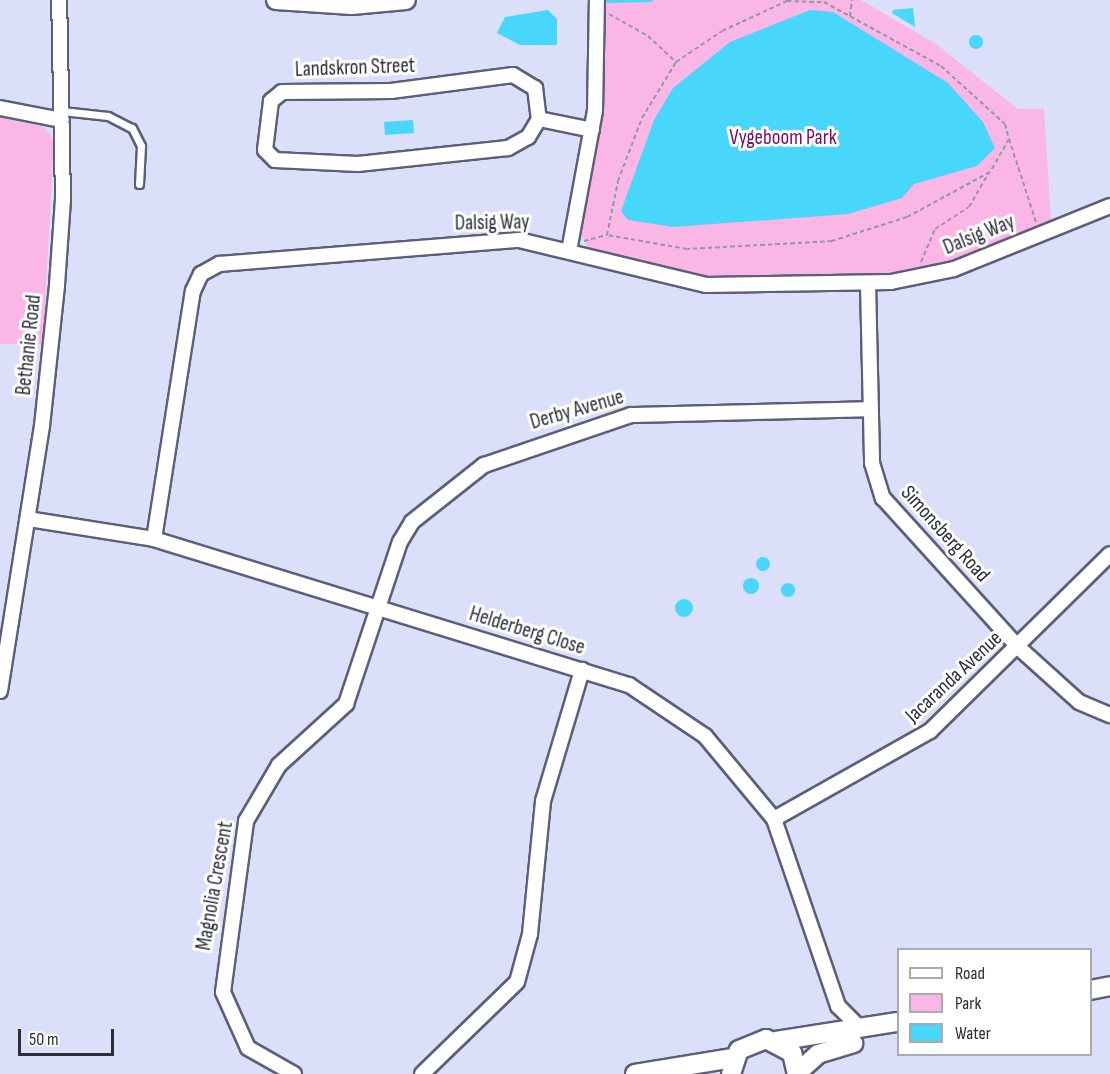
<!DOCTYPE html>
<html>
<head>
<meta charset="utf-8">
<style>
  body { margin:0 }
  #map { position:relative; width:1110px; height:1074px; overflow:hidden; background:#dbdffa; font-family:"Sofia Sans Condensed",sans-serif }
  div>[style] { position:absolute }
  .green>* { inset:0; background:#fab7e6 }
  .water>* { inset:0; background:#48d7fb; transform-origin:0 0 }
  .round { border-radius:50% }
  .stream>* { height:4px; margin:-2px; padding:0 2px; transform-origin:2px; border-radius:2px; background:#48d7fb }
  .path>* { height:2px; margin-top:-1px; transform-origin:0; background:repeating-linear-gradient(90deg,#9396aa 0 4.5px,transparent 0 7.5px) }
  .roads { filter:drop-shadow(2px 0 #5c6076) drop-shadow(-2px 0 #5c6076) drop-shadow(0 2px #5c6076) drop-shadow(0 -2px #5c6076) }
  .lane>* { height:7px; margin:-3.5px; padding:0 3.5px; transform-origin:3.5px; border-radius:3.5px; background:#fff }
  .street>* { height:14px; margin:-7px; padding:0 7px; transform-origin:7px; border-radius:7px; background:#fff }
  .secondary>* { height:18px; margin:-9px; padding:0 9px; transform-origin:9px; border-radius:9px; background:#fff }
  span { translate:-50% -50%; white-space:nowrap; text-align:center; line-height:1.15; -webkit-text-stroke:6px #fff; paint-order:stroke }
  .street-label { font-size:21px; color:#2c2e38 }
  .park-label { font-size:21px; color:#750f62 }
  .legend { position:absolute; left:897px; top:948px; width:195px; height:108px; box-sizing:border-box; background:#fff; border:2px solid #ababaf; margin:0; padding:8px 10px; list-style:none; font-size:18px; color:#2c2e38 }
  .legend li { display:flex; align-items:center; gap:12px; height:30px }
  .legend b { width:30px; border:2px solid #ababaf }
  .scale { position:absolute; left:18px; top:1029px; width:96px; height:27px; box-sizing:border-box; border:3px solid #2c2e38; border-top:0; padding-left:8px; font-size:18px; line-height:21px; white-space:nowrap; color:#2c2e38; -webkit-text-stroke:4px #fff; paint-order:stroke }
</style>
</head>
<body>
<div id="map">
  <div class="green">
    <i style="clip-path:polygon(604px 0,861px 0,936px 44px,1018px 109px,1044px 109px,1051px 222px,933px 267px,896px 274px,719px 278px,683px 275px,589px 249px,580px 232px,601px 113px)"></i>
    <i style="clip-path:polygon(0 117px,44px 127px,54px 140px,43px 344px,0 344px)"></i>
  </div>
  <div class="water">
    <i style="clip-path:polygon(913px 8px,915px 27px,892px 13px,893px 10px)"></i>
    <i style="clip-path:polygon(548px 10px,557px 19px,557px 45px,520px 45px,497px 33px,505px 17px)"></i>
    <i style="clip-path:polygon(810px 10px,833px 12px,948px 83px,983px 122px,995px 148px,977px 166px,914px 184px,902px 198px,848px 214px,673px 227px,628px 220px,621px 211px,654px 120px,673px 88px,730px 42px)"></i>
    <i class="round" style="left:969px;top:35px;width:14px;height:14px"></i>
    <i style="left:413px;top:120px;width:13px;height:29px;rotate:86deg"></i>
    <i class="round" style="left:756px;top:557px;width:14px;height:14px"></i>
    <i class="round" style="left:743px;top:578px;width:16px;height:16px"></i>
    <i class="round" style="left:781px;top:583px;width:14px;height:14px"></i>
    <i class="round" style="left:675px;top:599px;width:18px;height:18px"></i>
  </div>
  <div class="stream">
    <i style="left:608px;top:1px;width:43px;rotate:-1.3deg"></i>
  </div>
  <div class="path">
    <i style="left:609px;top:14px;width:45px;rotate:29.4deg"></i>
    <i style="left:648px;top:36px;width:38px;rotate:43deg"></i>
    <i style="left:850px;top:16px;width:16px;rotate:-83deg"></i>
    <i style="left:1009px;top:139px;width:38px;rotate:120deg"></i>
    <i style="left:990px;top:172px;width:94px;rotate:151.5deg"></i>
    <i style="left:907px;top:217px;width:79px;rotate:162.3deg"></i>
    <i style="left:832px;top:241px;width:145px;rotate:176.8deg"></i>
    <i style="left:687px;top:249px;width:81px;rotate:-170.1deg"></i>
    <i style="left:607px;top:235px;width:55px;rotate:-78.5deg"></i>
    <i style="left:618px;top:181px;width:67px;rotate:-69.1deg"></i>
    <i style="left:642px;top:118px;width:66px;rotate:-58.7deg"></i>
    <i style="left:676px;top:62px;width:55px;rotate:-34deg"></i>
    <i style="left:722px;top:31px;width:72px;rotate:-24.8deg"></i>
    <i style="left:787px;top:1px;width:37px;rotate:2deg"></i>
    <i style="left:824px;top:2px;width:133px;rotate:28.7deg"></i>
    <i style="left:941px;top:66px;width:86px;rotate:42.2deg"></i>
    <i style="left:1005px;top:124px;width:16px;rotate:75deg"></i>
    <i style="left:1009px;top:139px;width:87px;rotate:72deg"></i>
    <i style="left:584px;top:241px;width:24px;rotate:-15deg"></i>
    <i style="left:921px;top:262px;width:36px;rotate:-67deg"></i>
    <i style="left:935px;top:229px;width:40px;rotate:-32.9deg"></i>
    <i style="left:969px;top:207px;width:38px;rotate:-60deg"></i>
  </div>
  <div class="roads">
    <div class="lane">
      <i style="left:62px;top:111px;width:46px;rotate:6.2deg"></i>
      <i style="left:108px;top:116px;width:27px;rotate:27deg"></i>
      <i style="left:132px;top:128px;width:20px;rotate:63deg"></i>
      <i style="left:141px;top:146px;width:38px;rotate:93deg"></i>
    </div>
    <div class="street">
      <i style="left:513px;top:75px;width:26px;rotate:31deg"></i>
      <i style="left:535px;top:88px;width:31px;rotate:83deg"></i>
      <i style="left:539px;top:119px;width:21px;rotate:121deg"></i>
      <i style="left:528px;top:137px;width:23px;rotate:151deg"></i>
      <i style="left:508px;top:148px;width:151px;rotate:173.9deg"></i>
      <i style="left:358px;top:164px;width:83px;rotate:-177.2deg"></i>
      <i style="left:275px;top:160px;width:14px;rotate:-135deg"></i>
      <i style="left:265px;top:150px;width:49px;rotate:-83deg"></i>
      <i style="left:271px;top:101px;width:14px;rotate:-39deg"></i>
      <i style="left:282px;top:92px;width:109px;rotate:-0.5deg"></i>
      <i style="left:391px;top:91px;width:123px;rotate:-7.5deg"></i>
      <i style="left:0;top:108px;width:63px;rotate:11deg"></i>
      <i style="left:539px;top:119px;width:54px;rotate:11.7deg"></i>
      <i style="left:569px;top:251px;width:142px;rotate:-79.5deg"></i>
      <i style="left:595px;top:111px;width:111px;rotate:-89deg"></i>
      <i style="left:868px;top:283px;width:180px;rotate:88.7deg"></i>
      <i style="left:872px;top:463px;width:37px;rotate:73deg"></i>
      <i style="left:883px;top:498px;width:201px;rotate:47.8deg"></i>
      <i style="left:1018px;top:647px;width:82px;rotate:42deg"></i>
      <i style="left:1079px;top:702px;width:34px;rotate:23deg"></i>
      <i style="left:28px;top:519px;width:128px;rotate:9deg"></i>
      <i style="left:154px;top:539px;width:497px;rotate:17.1deg"></i>
      <i style="left:629px;top:685px;width:92px;rotate:33.9deg"></i>
      <i style="left:705px;top:736px;width:108px;rotate:50.3deg"></i>
      <i style="left:774px;top:819px;width:198px;rotate:71.1deg"></i>
      <i style="left:838px;top:1006px;width:33px;rotate:45deg"></i>
      <i style="left:154px;top:539px;width:251px;rotate:-81.1deg"></i>
      <i style="left:193px;top:291px;width:19px;rotate:-65deg"></i>
      <i style="left:201px;top:274px;width:21px;rotate:-29deg"></i>
      <i style="left:219px;top:264px;width:301px;rotate:-4.6deg"></i>
      <i style="left:519px;top:240px;width:192px;rotate:13.5deg"></i>
      <i style="left:706px;top:285px;width:185px;rotate:-0.9deg"></i>
      <i style="left:891px;top:282px;width:64px;rotate:-11.7deg"></i>
      <i style="left:954px;top:269px;width:168px;rotate:-22deg"></i>
      <i style="left:0;top:691px;width:268px;rotate:-81deg"></i>
      <i style="left:42px;top:426px;width:142px;rotate:-83.9deg"></i>
      <i style="left:57px;top:285px;width:85px;rotate:-86deg"></i>
      <i style="left:63px;top:200px;width:200px;rotate:-91.1deg"></i>
      <i style="left:774px;top:819px;width:179px;rotate:-29.4deg"></i>
      <i style="left:930px;top:731px;width:252px;rotate:-44.5deg"></i>
      <i style="left:294px;top:1074px;width:53px;rotate:-150.5deg"></i>
      <i style="left:248px;top:1048px;width:61px;rotate:-114.1deg"></i>
      <i style="left:223px;top:992px;width:173px;rotate:-82.3deg"></i>
      <i style="left:246px;top:821px;width:65px;rotate:-59.5deg"></i>
      <i style="left:279px;top:765px;width:91px;rotate:-42.3deg"></i>
      <i style="left:346px;top:704px;width:171px;rotate:-71.6deg"></i>
      <i style="left:400px;top:542px;width:23px;rotate:-59deg"></i>
      <i style="left:412px;top:522px;width:92px;rotate:-38.4deg"></i>
      <i style="left:484px;top:465px;width:155px;rotate:-18.8deg"></i>
      <i style="left:631px;top:415px;width:239px;rotate:-1.4deg"></i>
      <i style="left:422px;top:1074px;width:132px;rotate:-44.1deg"></i>
      <i style="left:517px;top:982px;width:50px;rotate:-74.8deg"></i>
      <i style="left:530px;top:934px;width:134px;rotate:-84.4deg"></i>
      <i style="left:543px;top:801px;width:137px;rotate:-73.4deg"></i>
    </div>
    <div class="secondary">
      <i style="left:276px;top:0;width:76px;rotate:3.8deg"></i>
      <i style="left:352px;top:5px;width:54px;rotate:-5.3deg"></i>
      <i style="left:1090px;top:990px;width:20px;rotate:-11deg"></i>
      <i style="left:776px;top:1041px;width:123px;rotate:-8.9deg"></i>
      <i style="left:797px;top:1073px;width:28px;rotate:-42deg"></i>
      <i style="left:818px;top:1054px;width:37px;rotate:-17deg"></i>
      <i style="left:635px;top:1074px;width:99px;rotate:-9.3deg"></i>
      <i style="left:731px;top:1074px;width:25px;rotate:-72deg"></i>
      <i style="left:739px;top:1050px;width:29px;rotate:-22deg"></i>
      <i style="left:766px;top:1039px;width:30px;rotate:28deg"></i>
      <i style="left:792px;top:1053px;width:22px;rotate:77deg"></i>
    </div>
  </div>
  <div class="street-label">
    <span style="left:355px;top:68px;rotate:-2deg">Landskron Street</span>
    <span style="left:492px;top:223px;rotate:-1deg">Dalsig Way</span>
    <span style="left:979px;top:235px;rotate:-22deg">Dalsig Way</span>
    <span style="left:29px;top:345px;rotate:-84deg">Bethanie Road</span>
    <span style="left:577px;top:410px;rotate:-16deg">Derby Avenue</span>
    <span style="left:945px;top:534px;rotate:48deg">Simonsberg Road</span>
    <span style="left:527px;top:631px;rotate:17deg">Helderberg Close</span>
    <span style="left:954px;top:677px;rotate:-43deg">Jacaranda Avenue</span>
    <span style="left:215px;top:886px;rotate:-80deg">Magnolia Crescent</span>
  </div>
  <div class="park-label">
    <span style="left:783px;top:138px">Vygeboom Park</span>
  </div>
  <ul class="legend">
  <li><b style="height:8px;background:#fff"></b>Road</li>
  <li><b style="height:16px;background:#fab7e6"></b>Park</li>
  <li><b style="height:16px;background:#48d7fb"></b>Water</li>
  </ul>
  <div class="scale">50 m</div>
</div>
</body>
</html>
